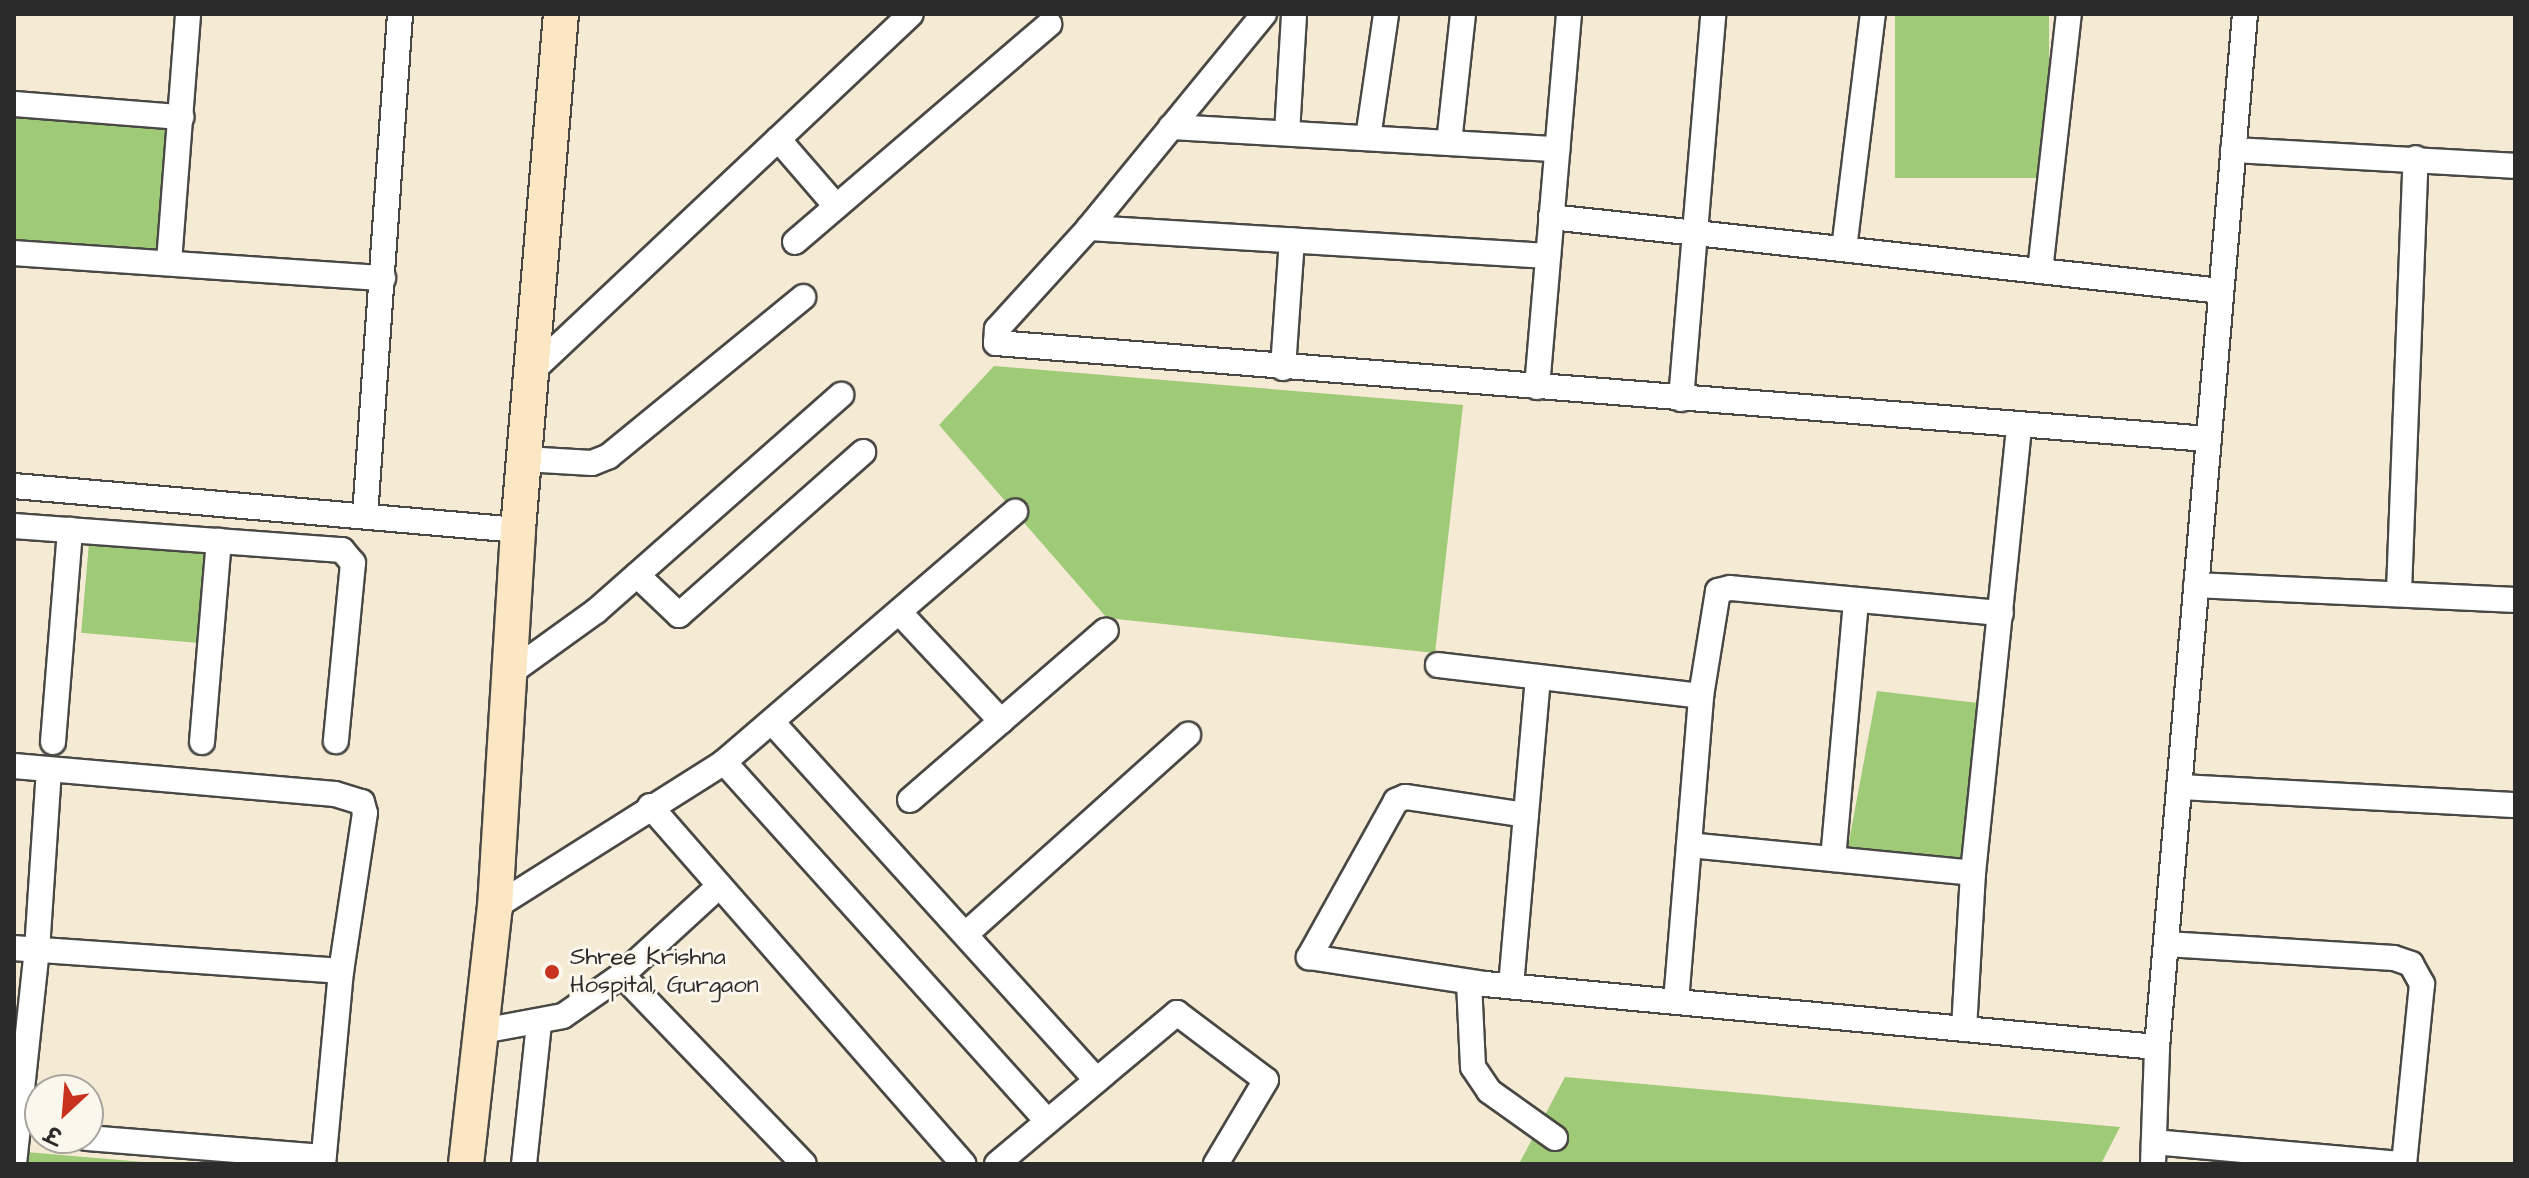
<!DOCTYPE html>
<html>
<head>
<meta charset="utf-8">
<style>
  body { margin:0 }
  #map { position:relative; width:2529px; height:1178px; overflow:hidden; background:#f5ead4; font-family:"Architects Daughter","Playpen Sans Deva",sans-serif }
  div>[style] { position:absolute }
  .green>* { inset:0; background:#9fca77; transform-origin:0 0 }
  .roads { filter:drop-shadow(2px 0 #494844) drop-shadow(-2px 0 #494844) drop-shadow(0 2px #494844) drop-shadow(0 -2px #494844) }
  .street>* { height:24px; margin:-12px; padding:0 12px; transform-origin:12px; border-radius:12px; background:#fff }
  .secondary>* { height:34px; margin:-17px; padding:0 17px; transform-origin:17px; border-radius:17px; background:#fbe7c3 }
  .dots>* { width:22px; height:22px; translate:-50% -50%; box-sizing:border-box; border:4px solid #fbf7ec; border-radius:50% }
  span { translate:-50% -50%; white-space:nowrap; text-align:center; line-height:1.15; -webkit-text-stroke:6px #fbf7ec; paint-order:stroke }
  .poi-label { font-size:24px; color:#2b2b2b }
  .left { translate:0 -50%; text-align:left }
  .frame { position:absolute; inset:0; border:16px solid #2b2b2b; pointer-events:none }
  .north { position:absolute; left:24px; top:1074px; width:80px; height:80px; box-sizing:border-box; background:#fbf7ec; border:2px solid #a8a59f; border-radius:50%; rotate:206deg; font-size:22px; font-weight:700; line-height:32px; text-align:center; color:#2b2b2b }
  .north::after { content:''; display:block; margin:auto; width:28px; height:36px; background:#c8321e; clip-path:polygon(50% 0,100% 100%,50% 72%,0 100%) }
</style>
</head>
<body>
<div id="map">
  <div class="green">
    <i style="left:1895px;top:14px;width:154px;height:164px"></i>
    <i style="left:14px;top:116px;width:158px;height:123px;rotate:5deg"></i>
    <i style="clip-path:polygon(994px 366px,1463px 405px,1435px 653px,1107px 618px,939px 425px)"></i>
    <i style="left:89px;top:543px;width:118px;height:90px;rotate:5deg"></i>
    <i style="clip-path:polygon(1877px 691px,1978px 703px,1967px 864px,1847px 852px)"></i>
    <i style="clip-path:polygon(1565px 1077px,2120px 1127px,2101px 1164px,1519px 1164px)"></i>
    <i style="clip-path:polygon(26px 1152px,167px 1164px,25px 1164px)"></i>
  </div>
  <div class="roads">
    <div class="street">
      <i style="left:1264px;top:14px;width:276px;rotate:129.3deg"></i>
      <i style="left:1089px;top:228px;width:137px;rotate:132.3deg"></i>
      <i style="left:997px;top:329px;width:14px;rotate:94deg"></i>
      <i style="left:996px;top:343px;width:1217px;rotate:4.53deg"></i>
      <i style="left:14px;top:104px;width:168px;rotate:4.5deg"></i>
      <i style="left:1171px;top:127px;width:387px;rotate:3.3deg"></i>
      <i style="left:1287px;top:133px;width:119px;rotate:-86.6deg"></i>
      <i style="left:1368px;top:138px;width:125px;rotate:-81.7deg"></i>
      <i style="left:778px;top:139px;width:89px;rotate:49.1deg"></i>
      <i style="left:1449px;top:143px;width:130px;rotate:-83.8deg"></i>
      <i style="left:2233px;top:150px;width:282px;rotate:3.2deg"></i>
      <i style="left:1551px;top:217px;width:674px;rotate:6.3deg"></i>
      <i style="left:1089px;top:228px;width:460px;rotate:3.5deg"></i>
      <i style="left:795px;top:242px;width:335px;rotate:-40.6deg"></i>
      <i style="left:1844px;top:249px;width:237px;rotate:-83deg"></i>
      <i style="left:14px;top:253px;width:370px;rotate:3.9deg"></i>
      <i style="left:169px;top:262px;width:249px;rotate:-85.6deg"></i>
      <i style="left:2040px;top:271px;width:259px;rotate:-83.6deg"></i>
      <i style="left:1283px;top:368px;width:128px;rotate:-86deg"></i>
      <i style="left:530px;top:373px;width:523px;rotate:-43.3deg"></i>
      <i style="left:1537px;top:387px;width:374px;rotate:-85.1deg"></i>
      <i style="left:1681px;top:399px;width:386px;rotate:-85.2deg"></i>
      <i style="left:524px;top:459px;width:68px;rotate:3.4deg"></i>
      <i style="left:592px;top:463px;width:18px;rotate:-22deg"></i>
      <i style="left:609px;top:456px;width:251px;rotate:-39.3deg"></i>
      <i style="left:14px;top:486px;width:506px;rotate:4.99deg"></i>
      <i style="left:365px;top:516px;width:503px;rotate:-86.01deg"></i>
      <i style="left:14px;top:526px;width:329px;rotate:4.2deg"></i>
      <i style="left:342px;top:550px;width:17px;rotate:50deg"></i>
      <i style="left:353px;top:563px;width:179px;rotate:95.5deg"></i>
      <i style="left:637px;top:575px;width:58px;rotate:43.6deg"></i>
      <i style="left:679px;top:615px;width:246px;rotate:-41.5deg"></i>
      <i style="left:2196px;top:585px;width:319px;rotate:2.7deg"></i>
      <i style="left:2399px;top:591px;width:433px;rotate:-87.8deg"></i>
      <i style="left:900px;top:613px;width:148px;rotate:46.9deg"></i>
      <i style="left:1438px;top:665px;width:265px;rotate:6.7deg"></i>
      <i style="left:510px;top:673px;width:106px;rotate:-35.8deg"></i>
      <i style="left:596px;top:611px;width:327px;rotate:-41.4deg"></i>
      <i style="left:772px;top:722px;width:482px;rotate:47.8deg"></i>
      <i style="left:53px;top:742px;width:213px;rotate:-85.4deg"></i>
      <i style="left:202px;top:742px;width:202px;rotate:-85.2deg"></i>
      <i style="left:724px;top:762px;width:480px;rotate:48deg"></i>
      <i style="left:14px;top:766px;width:322px;rotate:5deg"></i>
      <i style="left:335px;top:794px;width:28px;rotate:17deg"></i>
      <i style="left:362px;top:802px;width:11px;rotate:75deg"></i>
      <i style="left:365px;top:813px;width:160px;rotate:98.6deg"></i>
      <i style="left:341px;top:971px;width:194px;rotate:95.3deg"></i>
      <i style="left:2179px;top:787px;width:336px;rotate:3.1deg"></i>
      <i style="left:910px;top:800px;width:259px;rotate:-40.9deg"></i>
      <i style="left:650px;top:806px;width:476px;rotate:48.8deg"></i>
      <i style="left:1526px;top:815px;width:122px;rotate:-171.5deg"></i>
      <i style="left:1405px;top:797px;width:10px;rotate:156deg"></i>
      <i style="left:1396px;top:801px;width:179px;rotate:119.1deg"></i>
      <i style="left:1309px;top:957px;width:178px;rotate:8.7deg"></i>
      <i style="left:1485px;top:984px;width:675px;rotate:5.36deg"></i>
      <i style="left:1689px;top:845px;width:285px;rotate:5.6deg"></i>
      <i style="left:1833px;top:859px;width:259px;rotate:-84.9deg"></i>
      <i style="left:495px;top:907px;width:271px;rotate:-32.3deg"></i>
      <i style="left:724px;top:762px;width:384px;rotate:-40.7deg"></i>
      <i style="left:967px;top:933px;width:297px;rotate:-41.9deg"></i>
      <i style="left:2166px;top:944px;width:228px;rotate:3.5deg"></i>
      <i style="left:2394px;top:958px;width:18px;rotate:19deg"></i>
      <i style="left:2411px;top:964px;width:23px;rotate:61deg"></i>
      <i style="left:2422px;top:984px;width:181px;rotate:95.7deg"></i>
      <i style="left:14px;top:948px;width:328px;rotate:4deg"></i>
      <i style="left:622px;top:975px;width:262px;rotate:46.1deg"></i>
      <i style="left:1469px;top:982px;width:85px;rotate:87.3deg"></i>
      <i style="left:1473px;top:1067px;width:29px;rotate:56deg"></i>
      <i style="left:1489px;top:1091px;width:81px;rotate:35.5deg"></i>
      <i style="left:1511px;top:986px;width:309px;rotate:-85deg"></i>
      <i style="left:1676px;top:1002px;width:307px;rotate:-85.3deg"></i>
      <i style="left:1701px;top:696px;width:106px;rotate:-80.8deg"></i>
      <i style="left:1718px;top:591px;width:12px;rotate:-14deg"></i>
      <i style="left:1730px;top:588px;width:272px;rotate:5.3deg"></i>
      <i style="left:1964px;top:1029px;width:156px;rotate:-86.7deg"></i>
      <i style="left:1973px;top:873px;width:450px;rotate:-84.1deg"></i>
      <i style="left:477px;top:1032px;width:87px;rotate:-10.5deg"></i>
      <i style="left:563px;top:1016px;width:72px;rotate:-34.8deg"></i>
      <i style="left:622px;top:975px;width:129px;rotate:-42.5deg"></i>
      <i style="left:87px;top:1138px;width:237px;rotate:4.6deg"></i>
      <i style="left:2154px;top:1142px;width:249px;rotate:5.1deg"></i>
      <i style="left:14px;top:1164px;width:215px;rotate:-83.9deg"></i>
      <i style="left:37px;top:950px;width:181px;rotate:-86.2deg"></i>
      <i style="left:524px;top:1164px;width:141px;rotate:-83.9deg"></i>
      <i style="left:997px;top:1164px;width:235px;rotate:-40deg"></i>
      <i style="left:1177px;top:1013px;width:111px;rotate:37deg"></i>
      <i style="left:1266px;top:1080px;width:98px;rotate:120.8deg"></i>
      <i style="left:2153px;top:1164px;width:117px;rotate:-88deg"></i>
      <i style="left:2157px;top:1047px;width:1037px;rotate:-85.13deg"></i>
    </div>
    <div class="secondary">
      <i style="left:466px;top:1164px;width:259px;rotate:-83.6deg"></i>
      <i style="left:495px;top:907px;width:378px;rotate:-86.5deg"></i>
      <i style="left:518px;top:530px;width:518px;rotate:-85.24deg"></i>
    </div>
  </div>
  <div class="dots">
    <i style="left:552px;top:972px;background:#c8321e"></i>
  </div>
  <div class="poi-label">
    <span class="left" style="left:570px;top:972px">Shree Krishna<br>Hospital, Gurgaon</span>
  </div>
  <div class="frame"></div>
  <div class="north">उ</div>
</div>
</body>
</html>
